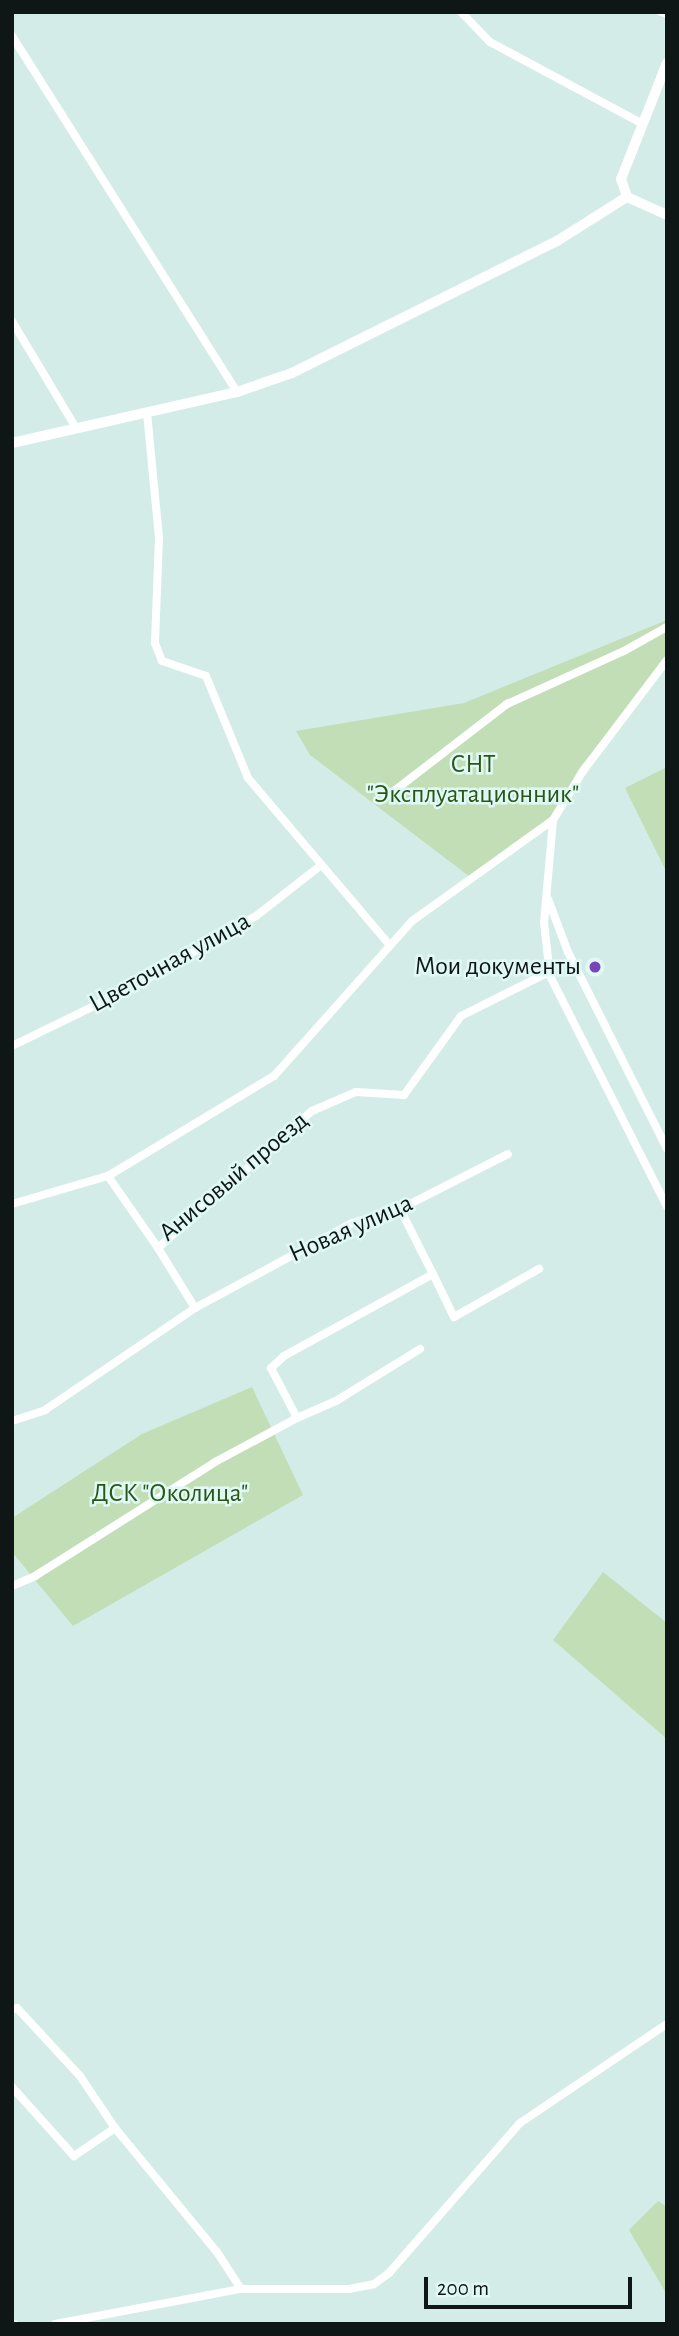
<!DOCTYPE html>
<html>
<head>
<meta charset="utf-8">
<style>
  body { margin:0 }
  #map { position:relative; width:679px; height:2336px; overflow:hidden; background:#d3ece8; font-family:"Alegreya Sans",sans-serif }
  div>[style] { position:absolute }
  .green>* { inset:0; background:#c1deb7 }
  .minor>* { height:8px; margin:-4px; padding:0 4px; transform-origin:4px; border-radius:4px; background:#fff }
  .tertiary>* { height:10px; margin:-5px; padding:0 5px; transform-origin:5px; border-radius:5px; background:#fff }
  .dots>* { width:19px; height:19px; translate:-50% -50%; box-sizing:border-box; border:4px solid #e0f9f5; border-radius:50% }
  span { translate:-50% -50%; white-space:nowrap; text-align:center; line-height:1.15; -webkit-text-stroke:5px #e0f9f5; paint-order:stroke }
  .park-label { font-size:26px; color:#2a5718 }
  .street-label { font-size:26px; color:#0f1716 }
  .poi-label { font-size:26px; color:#0f1716 }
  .right { translate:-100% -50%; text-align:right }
  .frame { position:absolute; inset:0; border:14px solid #0f1716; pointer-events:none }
  .scale { position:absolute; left:424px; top:2277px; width:208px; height:32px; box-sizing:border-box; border:4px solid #0f1716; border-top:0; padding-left:9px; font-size:21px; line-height:24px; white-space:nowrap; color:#0f1716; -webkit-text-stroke:5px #e0f9f5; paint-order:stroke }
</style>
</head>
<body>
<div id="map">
  <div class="green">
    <i style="clip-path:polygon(667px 620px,667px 658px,578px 770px,551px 819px,470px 877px,310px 755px,296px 731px,464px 703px)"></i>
    <i style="clip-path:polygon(667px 767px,667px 873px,625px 788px)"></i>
    <i style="clip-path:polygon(252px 1387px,303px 1495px,73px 1626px,12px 1552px,12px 1518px,142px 1434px)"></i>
    <i style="clip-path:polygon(603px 1572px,667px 1623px,667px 1739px,553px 1640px)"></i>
    <i style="clip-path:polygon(658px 2201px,667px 2207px,667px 2295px,629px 2230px)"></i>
  </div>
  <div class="minor">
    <i style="left:461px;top:12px;width:42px;rotate:46deg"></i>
    <i style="left:490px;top:42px;width:174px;rotate:28.2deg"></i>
    <i style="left:661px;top:12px;width:6px;rotate:18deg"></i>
    <i style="left:12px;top:36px;width:421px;rotate:57.7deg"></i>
    <i style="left:12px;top:321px;width:125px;rotate:59.1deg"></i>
    <i style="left:147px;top:413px;width:126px;rotate:84.5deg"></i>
    <i style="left:159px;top:538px;width:105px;rotate:92.2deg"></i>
    <i style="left:155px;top:643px;width:19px;rotate:69deg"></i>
    <i style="left:162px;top:661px;width:46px;rotate:18.8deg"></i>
    <i style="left:206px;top:676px;width:110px;rotate:67.6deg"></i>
    <i style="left:248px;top:778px;width:218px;rotate:49.7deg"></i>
    <i style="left:667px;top:660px;width:139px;rotate:127.1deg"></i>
    <i style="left:583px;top:771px;width:57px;rotate:121.5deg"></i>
    <i style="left:553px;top:820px;width:102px;rotate:95deg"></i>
    <i style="left:544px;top:922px;width:54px;rotate:83.7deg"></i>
    <i style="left:550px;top:976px;width:259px;rotate:63.1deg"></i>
    <i style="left:394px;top:791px;width:143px;rotate:-37.6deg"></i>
    <i style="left:507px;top:704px;width:128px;rotate:-24.4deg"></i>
    <i style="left:624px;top:651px;width:49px;rotate:-29.2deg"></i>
    <i style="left:548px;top:899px;width:57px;rotate:69.3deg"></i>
    <i style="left:568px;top:952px;width:220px;rotate:63.3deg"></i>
    <i style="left:12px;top:1046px;width:135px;rotate:-26deg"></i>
    <i style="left:133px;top:987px;width:142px;rotate:-30deg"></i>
    <i style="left:256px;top:916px;width:81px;rotate:-38deg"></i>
    <i style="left:108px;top:1176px;width:88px;rotate:55.2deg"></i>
    <i style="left:158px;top:1248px;width:206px;rotate:-41.7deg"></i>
    <i style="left:312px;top:1111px;width:48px;rotate:-23.4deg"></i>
    <i style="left:356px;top:1092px;width:48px;rotate:3.6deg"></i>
    <i style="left:404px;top:1095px;width:97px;rotate:-54.2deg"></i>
    <i style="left:461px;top:1016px;width:98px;rotate:-26.6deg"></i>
    <i style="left:12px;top:1204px;width:100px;rotate:-16.3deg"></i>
    <i style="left:108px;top:1176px;width:194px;rotate:-31.1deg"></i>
    <i style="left:274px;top:1076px;width:208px;rotate:-48.3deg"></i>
    <i style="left:412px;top:921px;width:173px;rotate:-35.6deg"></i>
    <i style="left:400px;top:1209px;width:73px;rotate:63.1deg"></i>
    <i style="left:433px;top:1274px;width:170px;rotate:151.2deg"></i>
    <i style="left:284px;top:1356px;width:18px;rotate:137deg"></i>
    <i style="left:271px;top:1368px;width:56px;rotate:62.5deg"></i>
    <i style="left:297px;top:1418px;width:43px;rotate:-23.6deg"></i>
    <i style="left:336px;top:1401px;width:99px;rotate:-31.8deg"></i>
    <i style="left:433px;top:1274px;width:48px;rotate:64deg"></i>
    <i style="left:454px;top:1317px;width:98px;rotate:-29.5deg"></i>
    <i style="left:195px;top:1308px;width:179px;rotate:-28.4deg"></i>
    <i style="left:352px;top:1223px;width:50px;rotate:-16.3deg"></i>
    <i style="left:400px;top:1209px;width:121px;rotate:-27deg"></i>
    <i style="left:12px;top:1421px;width:35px;rotate:-18deg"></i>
    <i style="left:45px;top:1410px;width:181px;rotate:-34.2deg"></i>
    <i style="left:195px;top:1308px;width:70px;rotate:-121.7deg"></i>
    <i style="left:12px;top:1586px;width:25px;rotate:-23deg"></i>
    <i style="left:35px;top:1576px;width:213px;rotate:-32.3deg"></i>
    <i style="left:215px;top:1462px;width:93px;rotate:-28.2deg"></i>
    <i style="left:12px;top:2010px;width:5px;rotate:-22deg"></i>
    <i style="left:17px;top:2008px;width:93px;rotate:47.2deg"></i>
    <i style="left:80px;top:2076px;width:63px;rotate:56.1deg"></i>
    <i style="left:115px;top:2128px;width:161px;rotate:50.6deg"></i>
    <i style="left:217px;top:2252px;width:44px;rotate:57deg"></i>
    <i style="left:12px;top:2087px;width:93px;rotate:48.1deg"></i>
    <i style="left:74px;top:2156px;width:50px;rotate:-34.3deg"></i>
    <i style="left:12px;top:2323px;width:2px;rotate:27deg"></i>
    <i style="left:55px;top:2324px;width:189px;rotate:-10.7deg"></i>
    <i style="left:241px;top:2289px;width:108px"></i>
    <i style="left:349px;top:2289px;width:25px;rotate:-11deg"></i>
    <i style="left:374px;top:2284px;width:19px;rotate:-36deg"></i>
    <i style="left:389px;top:2273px;width:199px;rotate:-48.9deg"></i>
    <i style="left:520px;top:2123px;width:177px;rotate:-34deg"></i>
  </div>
  <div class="tertiary">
    <i style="left:627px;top:197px;width:19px;rotate:-108deg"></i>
    <i style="left:621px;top:179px;width:125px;rotate:-68.4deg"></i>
    <i style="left:627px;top:197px;width:44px;rotate:24.2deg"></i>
    <i style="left:12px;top:443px;width:231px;rotate:-12.8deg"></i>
    <i style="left:237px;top:392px;width:58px;rotate:-19.1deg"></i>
    <i style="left:292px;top:373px;width:296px;rotate:-26.5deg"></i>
    <i style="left:557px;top:241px;width:83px;rotate:-32.2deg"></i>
  </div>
  <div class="dots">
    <i style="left:595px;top:967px;background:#7943ba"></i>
  </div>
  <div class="park-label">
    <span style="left:473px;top:780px">СНТ<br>"Эксплуатационник"</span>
    <span style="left:170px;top:1494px">ДСК "Околица"</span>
  </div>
  <div class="street-label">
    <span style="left:170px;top:963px;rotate:-29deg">Цветочная улица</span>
    <span style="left:234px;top:1177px;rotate:-40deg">Анисовый проезд</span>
    <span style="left:351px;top:1229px;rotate:-24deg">Новая улица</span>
  </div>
  <div class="poi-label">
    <span class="right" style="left:581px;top:967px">Мои документы</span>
  </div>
  <div class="frame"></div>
  <div class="scale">200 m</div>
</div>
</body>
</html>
